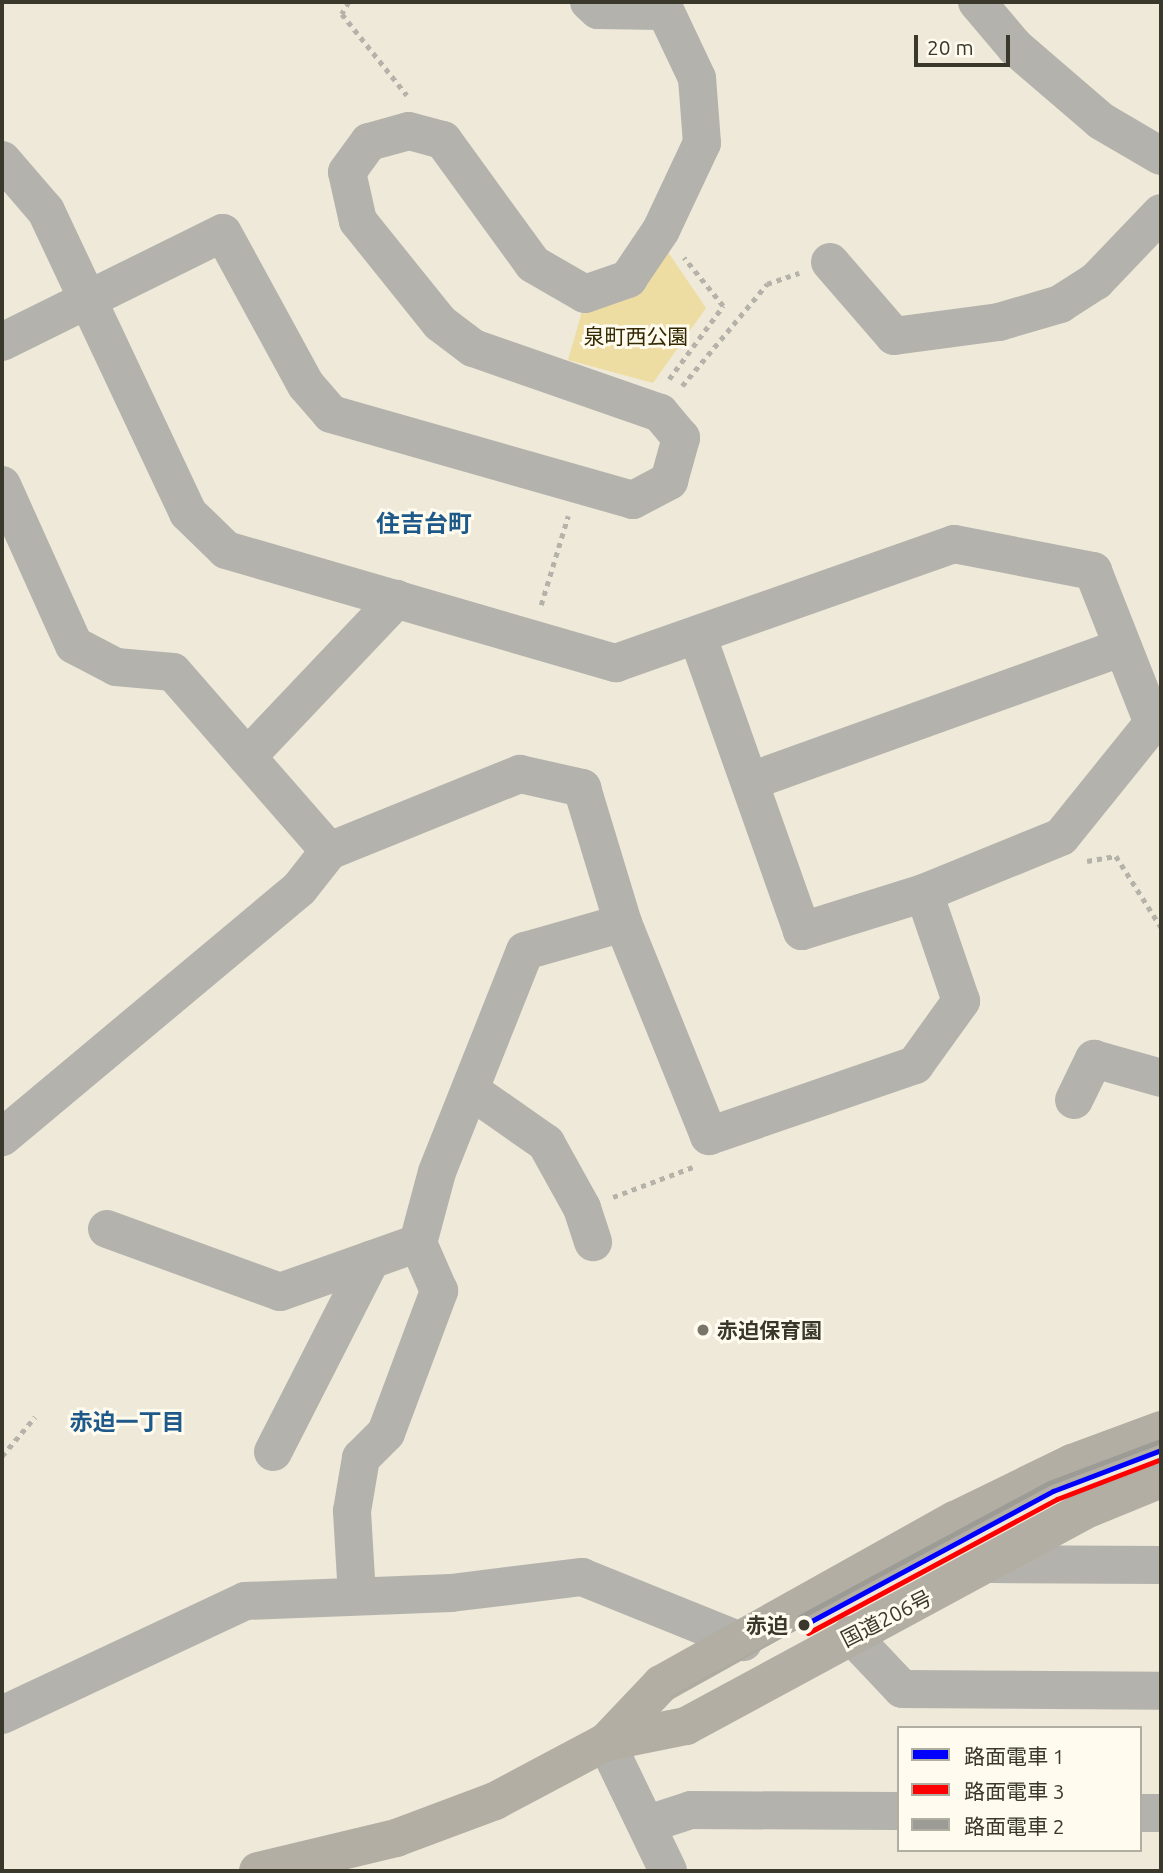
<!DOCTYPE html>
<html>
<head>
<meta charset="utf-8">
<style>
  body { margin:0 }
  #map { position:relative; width:1163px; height:1873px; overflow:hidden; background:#eee9d8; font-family:Ubuntu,"Noto Sans JP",sans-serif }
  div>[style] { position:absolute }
  .green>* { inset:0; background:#eedda3 }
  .path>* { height:4.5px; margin-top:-2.25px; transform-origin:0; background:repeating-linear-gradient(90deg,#b4b2a9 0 5px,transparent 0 10px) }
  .minor>* { height:38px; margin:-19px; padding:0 19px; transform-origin:19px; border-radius:19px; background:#b3b2ac }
  .highway>* { height:38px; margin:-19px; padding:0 19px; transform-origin:19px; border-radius:19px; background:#b2aea3 }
  .tram>* { height:2px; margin:-1px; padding:0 1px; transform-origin:1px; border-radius:1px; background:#adaba1 }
  .tram-1>* { height:5px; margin:-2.5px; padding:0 2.5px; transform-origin:2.5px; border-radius:2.5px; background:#00f }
  .tram-2>* { height:5px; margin:-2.5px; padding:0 2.5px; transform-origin:2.5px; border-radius:2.5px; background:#f00 }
  .tram-3>* { height:5px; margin:-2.5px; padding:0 2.5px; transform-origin:2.5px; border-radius:2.5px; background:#9c9b95 }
  .dots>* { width:19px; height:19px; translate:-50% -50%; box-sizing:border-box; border:4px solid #fffbef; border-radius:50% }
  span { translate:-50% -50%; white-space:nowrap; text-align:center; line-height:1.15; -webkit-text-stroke:6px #fffbef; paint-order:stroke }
  .park-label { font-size:21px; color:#342900 }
  .poi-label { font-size:21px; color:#3a372b; font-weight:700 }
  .left { translate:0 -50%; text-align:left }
  .street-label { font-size:21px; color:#3a372b }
  .stop-label { font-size:21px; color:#3a372b; font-weight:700 }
  .right { translate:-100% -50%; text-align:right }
  .neighbourhood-label { font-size:23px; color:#1d5989; font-weight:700 }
  .quarter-label { font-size:24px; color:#1d5989; font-weight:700 }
  .frame { position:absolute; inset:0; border:4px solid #3a372b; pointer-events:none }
  .legend { position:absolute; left:897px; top:1726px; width:245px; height:126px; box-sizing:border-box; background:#fffbef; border:2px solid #b0ada1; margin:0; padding:9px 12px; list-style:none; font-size:21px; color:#3a372b }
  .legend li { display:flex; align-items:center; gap:14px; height:35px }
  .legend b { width:35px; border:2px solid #b0ada1 }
  .scale { position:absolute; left:914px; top:35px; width:96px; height:32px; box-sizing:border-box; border:4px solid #3a372b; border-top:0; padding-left:9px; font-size:21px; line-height:24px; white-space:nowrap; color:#3a372b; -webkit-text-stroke:5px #fffbef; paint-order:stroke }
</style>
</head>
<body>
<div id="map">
  <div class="green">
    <i style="clip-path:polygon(668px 252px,706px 308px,653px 383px,568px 360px,583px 308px)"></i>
  </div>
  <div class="path">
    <i style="left:349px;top:2px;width:14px;rotate:120deg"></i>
    <i style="left:342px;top:14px;width:104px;rotate:51.3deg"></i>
    <i style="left:669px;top:379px;width:91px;rotate:-53.5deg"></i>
    <i style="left:723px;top:306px;width:62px;rotate:-129.1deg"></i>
    <i style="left:682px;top:386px;width:133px;rotate:-50.2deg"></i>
    <i style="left:767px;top:284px;width:34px;rotate:-19deg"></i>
    <i style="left:541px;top:605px;width:93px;rotate:-73.1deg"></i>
    <i style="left:1087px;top:861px;width:29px;rotate:-10deg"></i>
    <i style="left:1116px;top:856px;width:84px;rotate:57.6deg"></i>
    <i style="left:613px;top:1197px;width:85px;rotate:-20.6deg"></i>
    <i style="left:2px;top:1456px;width:51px;rotate:-49.8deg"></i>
  </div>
  <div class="minor">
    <i style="left:589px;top:2px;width:12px;rotate:42deg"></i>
    <i style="left:598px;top:10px;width:63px;rotate:0.9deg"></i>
    <i style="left:977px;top:2px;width:59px;rotate:49.8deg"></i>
    <i style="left:1015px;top:47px;width:113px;rotate:40.7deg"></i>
    <i style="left:1101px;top:121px;width:69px;rotate:30.3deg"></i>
    <i style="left:2px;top:160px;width:67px;rotate:49.2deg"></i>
    <i style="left:46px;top:211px;width:334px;rotate:64.8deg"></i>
    <i style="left:188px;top:513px;width:53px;rotate:44.2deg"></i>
    <i style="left:226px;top:550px;width:406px;rotate:16.2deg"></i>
    <i style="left:616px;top:663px;width:358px;rotate:-19.4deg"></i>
    <i style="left:954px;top:544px;width:142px;rotate:11deg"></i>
    <i style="left:1093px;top:571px;width:163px;rotate:68.5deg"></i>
    <i style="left:1153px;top:723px;width:146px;rotate:128.9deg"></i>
    <i style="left:1061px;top:837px;width:148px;rotate:157.8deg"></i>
    <i style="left:924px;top:893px;width:128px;rotate:162.7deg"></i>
    <i style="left:802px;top:931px;width:312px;rotate:-109.5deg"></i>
    <i style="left:830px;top:262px;width:98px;rotate:49.1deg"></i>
    <i style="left:894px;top:336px;width:106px;rotate:-7.6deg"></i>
    <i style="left:999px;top:322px;width:64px;rotate:-16.4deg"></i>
    <i style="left:1060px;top:304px;width:43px;rotate:-32.6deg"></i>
    <i style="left:1096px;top:281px;width:94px;rotate:-46.3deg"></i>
    <i style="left:2px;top:342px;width:246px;rotate:-26.3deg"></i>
    <i style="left:223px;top:233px;width:173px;rotate:61.4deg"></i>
    <i style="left:306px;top:385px;width:38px;rotate:49deg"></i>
    <i style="left:331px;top:414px;width:314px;rotate:15.9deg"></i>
    <i style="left:633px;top:500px;width:41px;rotate:-27.8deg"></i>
    <i style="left:669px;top:481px;width:45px;rotate:-74.4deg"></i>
    <i style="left:681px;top:438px;width:33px;rotate:-130deg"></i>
    <i style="left:660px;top:413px;width:198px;rotate:-160.8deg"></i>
    <i style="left:473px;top:348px;width:41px;rotate:-142.9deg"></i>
    <i style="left:440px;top:323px;width:131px;rotate:-128.8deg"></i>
    <i style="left:358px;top:221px;width:50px;rotate:-102.7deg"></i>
    <i style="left:347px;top:172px;width:37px;rotate:-54deg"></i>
    <i style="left:369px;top:142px;width:41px;rotate:-15.4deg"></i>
    <i style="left:409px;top:131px;width:35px;rotate:15deg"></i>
    <i style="left:443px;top:140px;width:153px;rotate:54deg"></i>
    <i style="left:533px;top:264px;width:60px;rotate:30deg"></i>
    <i style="left:585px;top:294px;width:46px;rotate:-19.2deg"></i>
    <i style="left:628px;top:279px;width:59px;rotate:-56deg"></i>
    <i style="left:661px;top:230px;width:96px;rotate:-64.8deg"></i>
    <i style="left:702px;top:143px;width:65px;rotate:-94.4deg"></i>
    <i style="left:697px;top:78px;width:84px;rotate:-115.3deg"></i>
    <i style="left:2px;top:485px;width:175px;rotate:65.8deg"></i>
    <i style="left:74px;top:645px;width:47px;rotate:27.6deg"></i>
    <i style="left:116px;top:667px;width:57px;rotate:5deg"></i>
    <i style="left:173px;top:672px;width:237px;rotate:48.9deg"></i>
    <i style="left:329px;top:851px;width:48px;rotate:128.3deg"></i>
    <i style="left:299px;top:889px;width:387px;rotate:140.1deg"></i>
    <i style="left:247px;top:757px;width:218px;rotate:-46.5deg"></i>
    <i style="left:751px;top:781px;width:395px;rotate:-19.8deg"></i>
    <i style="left:329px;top:851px;width:206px;rotate:-22deg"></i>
    <i style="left:520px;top:774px;width:64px;rotate:12.7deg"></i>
    <i style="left:582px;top:788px;width:141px;rotate:73.1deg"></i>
    <i style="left:623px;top:923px;width:230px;rotate:68deg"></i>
    <i style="left:709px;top:1136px;width:218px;rotate:-19deg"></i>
    <i style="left:915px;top:1065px;width:79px;rotate:-54.3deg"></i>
    <i style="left:961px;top:1001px;width:114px;rotate:-108.9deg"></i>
    <i style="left:470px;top:1090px;width:93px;rotate:34.9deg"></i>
    <i style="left:546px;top:1143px;width:74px;rotate:61deg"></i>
    <i style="left:582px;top:1208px;width:36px;rotate:72deg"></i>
    <i style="left:1074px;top:1100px;width:46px;rotate:-64deg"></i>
    <i style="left:1094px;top:1059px;width:70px;rotate:15.8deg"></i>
    <i style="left:107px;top:1229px;width:184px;rotate:20deg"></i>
    <i style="left:280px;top:1292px;width:146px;rotate:-19.5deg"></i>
    <i style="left:273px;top:1452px;width:216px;rotate:-63deg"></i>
    <i style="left:992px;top:1564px;width:169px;rotate:0.3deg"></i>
    <i style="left:357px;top:1596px;width:85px;rotate:-93.4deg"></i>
    <i style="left:352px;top:1511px;width:54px;rotate:-80.4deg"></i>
    <i style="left:361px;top:1458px;width:35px;rotate:-45deg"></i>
    <i style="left:386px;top:1433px;width:152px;rotate:-69.5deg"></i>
    <i style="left:439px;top:1291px;width:52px;rotate:-113.6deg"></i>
    <i style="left:418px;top:1243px;width:73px;rotate:-75deg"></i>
    <i style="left:437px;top:1172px;width:238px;rotate:-68.3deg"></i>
    <i style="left:525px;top:951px;width:102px;rotate:-15.9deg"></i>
    <i style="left:851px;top:1635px;width:74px;rotate:46.6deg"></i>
    <i style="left:902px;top:1689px;width:259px;rotate:0.4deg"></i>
    <i style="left:2px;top:1715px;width:268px;rotate:-25.1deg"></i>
    <i style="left:245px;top:1601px;width:206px;rotate:-2.2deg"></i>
    <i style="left:451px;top:1593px;width:132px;rotate:-7deg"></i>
    <i style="left:582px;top:1577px;width:174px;rotate:22deg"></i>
    <i style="left:606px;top:1742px;width:143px;rotate:64.3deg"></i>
    <i style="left:1140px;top:1813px;width:21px"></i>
    <i style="left:651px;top:1823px;width:42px;rotate:-18deg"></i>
    <i style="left:691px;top:1810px;width:208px;rotate:0.3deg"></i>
  </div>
  <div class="highway">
    <i style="left:606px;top:1742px;width:80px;rotate:-46.5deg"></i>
    <i style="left:661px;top:1684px;width:337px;rotate:-29.2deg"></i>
    <i style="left:955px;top:1520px;width:130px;rotate:-26deg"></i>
    <i style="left:1072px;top:1463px;width:95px;rotate:-20.3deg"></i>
    <i style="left:258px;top:1871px;width:142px;rotate:-13.4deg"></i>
    <i style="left:396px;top:1838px;width:106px;rotate:-20.5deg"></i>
    <i style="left:495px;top:1801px;width:126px;rotate:-28deg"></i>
    <i style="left:606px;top:1742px;width:82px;rotate:-11.3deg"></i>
    <i style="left:686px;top:1726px;width:451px;rotate:-28.4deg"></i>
    <i style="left:1083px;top:1511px;width:84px;rotate:-22.3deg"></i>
  </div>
  <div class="tram">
    <i style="left:671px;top:1697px;width:151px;rotate:-28.4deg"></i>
  </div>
  <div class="tram-1">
    <i style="left:804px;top:1625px;width:283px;rotate:-28.3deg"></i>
    <i style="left:1053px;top:1491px;width:116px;rotate:-20.8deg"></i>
  </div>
  <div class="tram-2">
    <i style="left:808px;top:1633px;width:283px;rotate:-28.3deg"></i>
    <i style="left:1057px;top:1499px;width:111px;rotate:-21deg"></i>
  </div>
  <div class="tram-3">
    <i style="left:800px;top:1617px;width:283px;rotate:-28.3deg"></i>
    <i style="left:1049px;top:1483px;width:116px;rotate:-20.6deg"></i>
  </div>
  <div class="dots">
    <i style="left:703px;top:1330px;background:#797568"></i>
    <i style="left:804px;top:1625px;background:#3a372b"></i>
  </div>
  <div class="park-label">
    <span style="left:636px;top:336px">泉町西公園</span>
  </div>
  <div class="poi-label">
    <span class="left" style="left:717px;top:1330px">赤迫保育園</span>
  </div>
  <div class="street-label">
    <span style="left:886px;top:1618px;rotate:-27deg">国道206号</span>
  </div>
  <div class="stop-label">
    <span class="right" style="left:788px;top:1625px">赤迫</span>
  </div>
  <div class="neighbourhood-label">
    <span style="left:127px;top:1422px">赤迫一丁目</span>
  </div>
  <div class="quarter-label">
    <span style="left:424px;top:524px">住吉台町</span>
  </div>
  <div class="frame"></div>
  <ul class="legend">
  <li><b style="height:9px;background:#00f"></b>路面電車 1</li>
  <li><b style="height:9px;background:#f00"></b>路面電車 3</li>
  <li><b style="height:9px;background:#9c9b95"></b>路面電車 2</li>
  </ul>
  <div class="scale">20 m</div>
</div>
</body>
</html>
